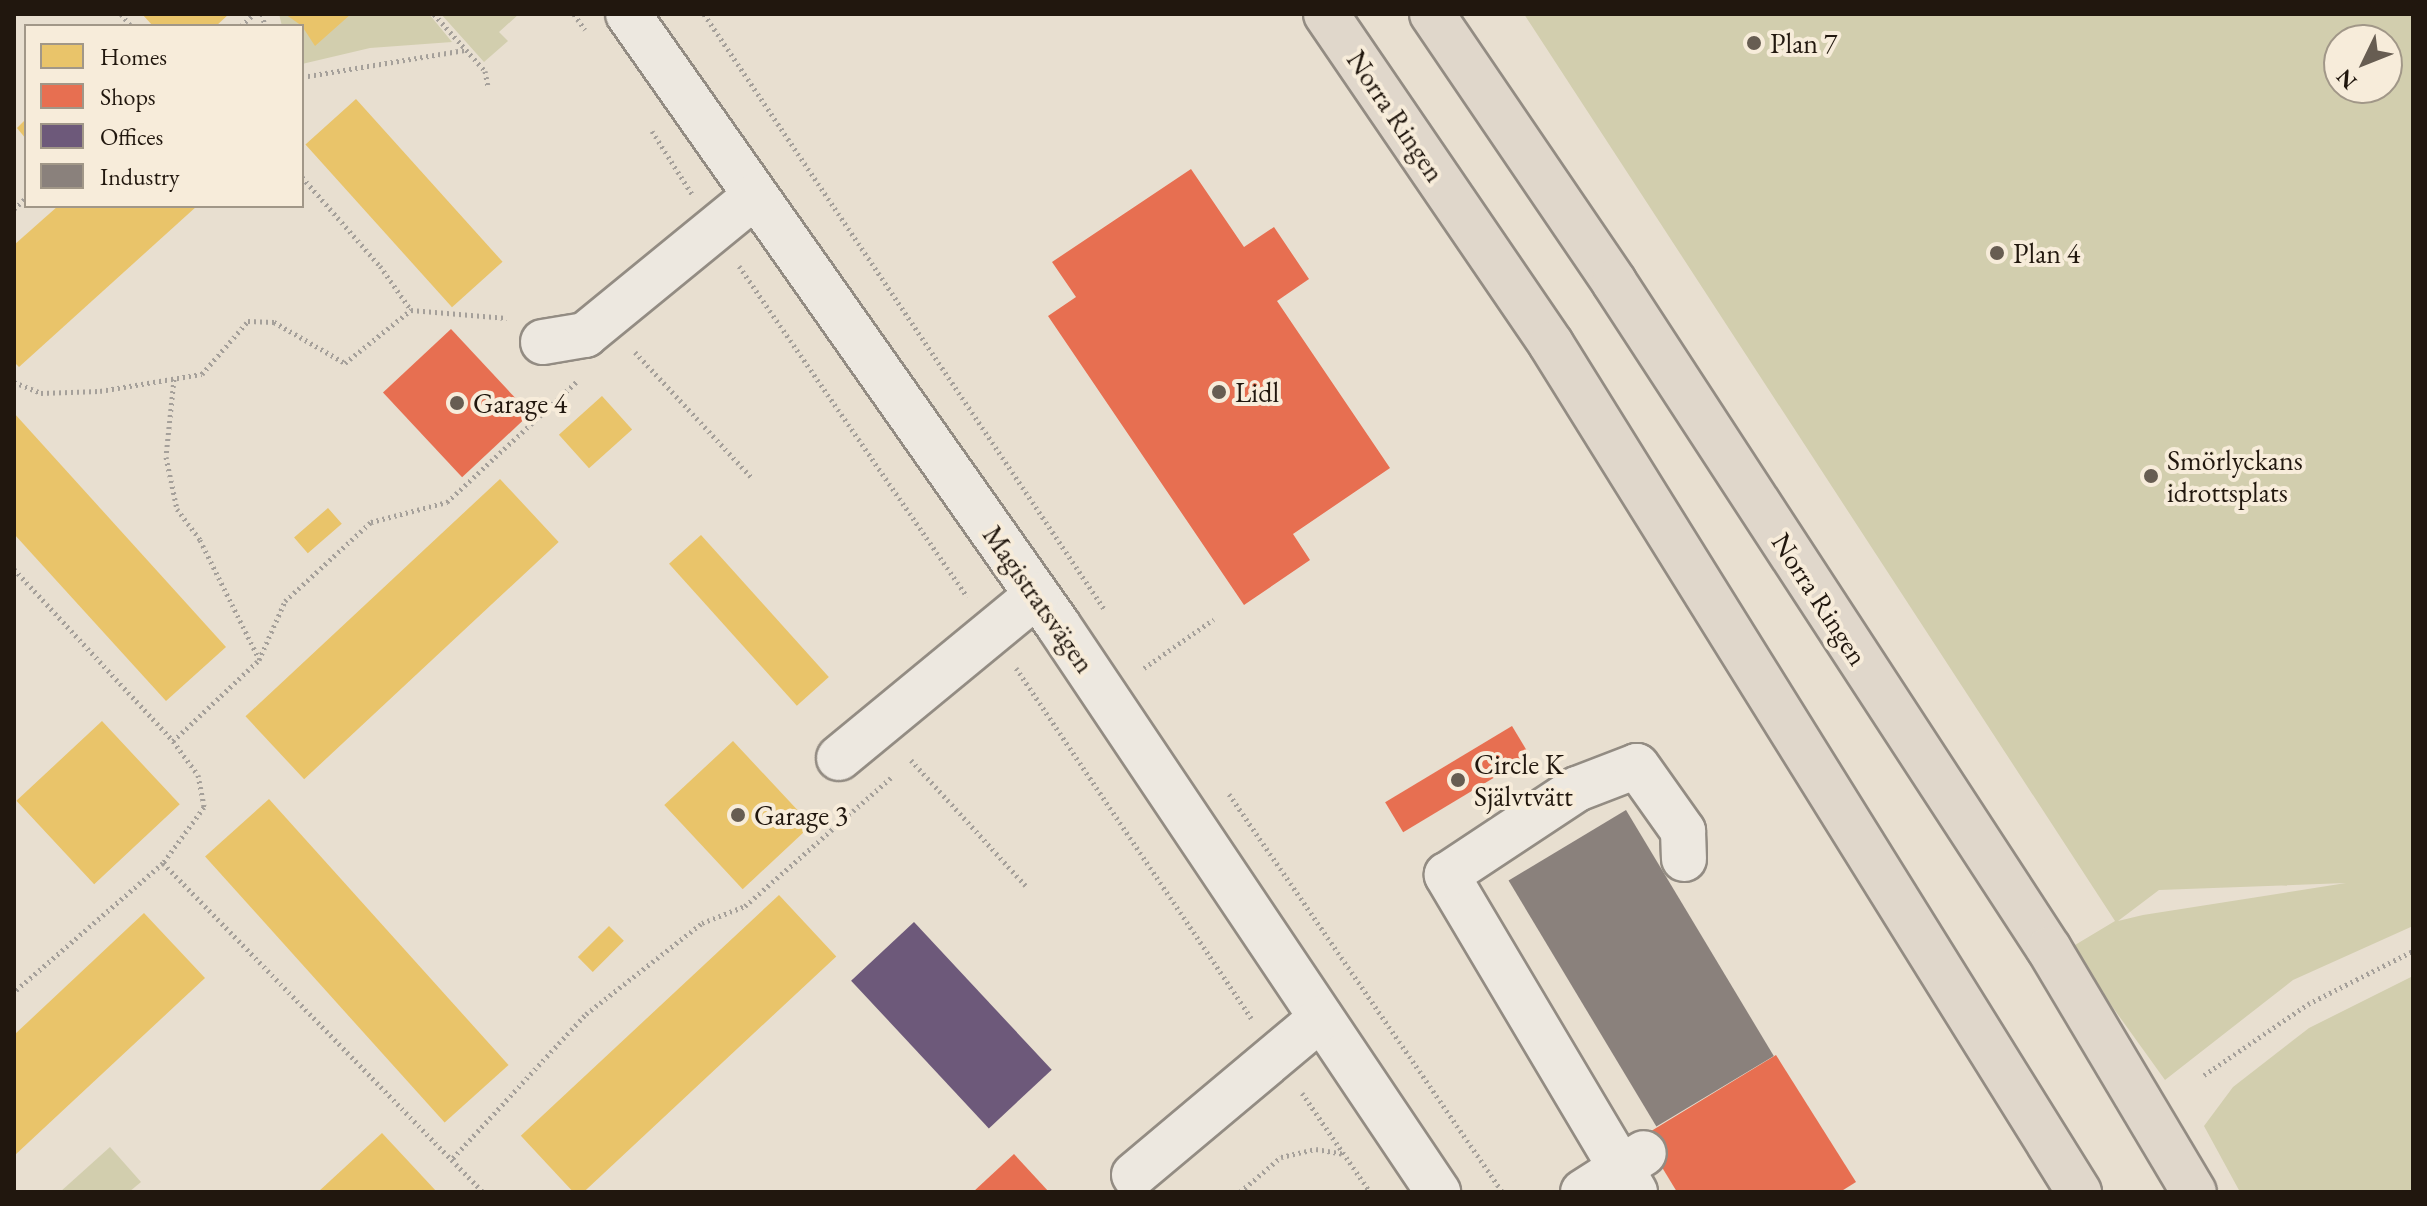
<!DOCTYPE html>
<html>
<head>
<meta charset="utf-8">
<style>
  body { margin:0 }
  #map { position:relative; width:2427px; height:1206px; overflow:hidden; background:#e8dfd0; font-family:"EB Garamond",serif }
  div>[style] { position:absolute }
  .green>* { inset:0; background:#d2ceae }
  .homes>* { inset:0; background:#e9c46a; transform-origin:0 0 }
  .shops>* { inset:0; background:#e76f51; transform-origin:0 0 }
  .offices>* { inset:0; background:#6d597a; transform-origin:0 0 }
  .industry>* { inset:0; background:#8a817c; transform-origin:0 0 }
  .path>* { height:5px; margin-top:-2.5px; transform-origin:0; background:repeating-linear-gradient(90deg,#a5a09a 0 2px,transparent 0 6px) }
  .roads { filter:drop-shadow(2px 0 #938c83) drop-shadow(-2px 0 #938c83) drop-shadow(0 2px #938c83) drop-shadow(0 -2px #938c83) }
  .minor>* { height:44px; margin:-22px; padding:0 22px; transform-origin:22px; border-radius:22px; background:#ede8e0 }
  .major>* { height:44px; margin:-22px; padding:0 22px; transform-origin:22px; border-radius:22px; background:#e0d7cb }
  .dots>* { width:22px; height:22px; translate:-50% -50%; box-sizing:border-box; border:4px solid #f7ecda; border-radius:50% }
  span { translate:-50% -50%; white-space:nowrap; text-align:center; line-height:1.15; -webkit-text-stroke:8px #f7ecda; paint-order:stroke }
  .poi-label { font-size:28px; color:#21170e }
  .left { translate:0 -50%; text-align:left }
  .street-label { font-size:28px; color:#21170e }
  .frame { position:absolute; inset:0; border:16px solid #21170e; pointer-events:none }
  .legend { position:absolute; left:24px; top:24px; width:280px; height:184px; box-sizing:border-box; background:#f7ecda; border:2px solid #a19788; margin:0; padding:10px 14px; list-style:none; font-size:24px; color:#21170e }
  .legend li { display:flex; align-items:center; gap:16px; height:40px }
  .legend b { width:40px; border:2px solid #a19788 }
  .north { position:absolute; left:2323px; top:24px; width:80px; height:80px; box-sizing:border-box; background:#f7ecda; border:2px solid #a19788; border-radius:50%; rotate:227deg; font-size:22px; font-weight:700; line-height:32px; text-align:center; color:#21170e }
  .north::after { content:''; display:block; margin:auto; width:28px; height:36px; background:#675d52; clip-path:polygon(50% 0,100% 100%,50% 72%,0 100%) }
</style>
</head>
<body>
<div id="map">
  <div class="green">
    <i style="clip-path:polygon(279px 14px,429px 14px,452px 42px,370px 48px,302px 64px,302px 26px,282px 26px)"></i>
    <i style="clip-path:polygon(441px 14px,519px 14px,499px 32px,508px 41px,484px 62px)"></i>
    <i style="clip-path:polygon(evenodd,1524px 14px,2413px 14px,2413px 926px,2293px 980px,2165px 1080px,2070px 948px,2115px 921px,1524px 14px,2339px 40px,2387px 40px,2387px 88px,2339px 88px,2339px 40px,1524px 14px,2346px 883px,2143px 915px,2118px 921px,2159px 890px,2346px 883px)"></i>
    <i style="clip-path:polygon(2413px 976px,2413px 1192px,2240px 1192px,2204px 1126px,2233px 1087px,2309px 1028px)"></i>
    <i style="clip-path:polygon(110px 1147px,141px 1182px,129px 1192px,60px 1192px)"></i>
  </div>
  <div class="homes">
    <i style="clip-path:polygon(142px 14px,229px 14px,216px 26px,153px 26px)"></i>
    <i style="clip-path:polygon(285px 14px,351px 14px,315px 46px,302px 26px)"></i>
    <i style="left:356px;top:99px;width:219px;height:68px;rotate:48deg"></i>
    <i style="clip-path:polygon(26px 119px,26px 139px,17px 128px)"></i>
    <i style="clip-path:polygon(58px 206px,197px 206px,19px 367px,14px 362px,14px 245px)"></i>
    <i style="left:602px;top:396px;width:45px;height:58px;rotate:48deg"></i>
    <i style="clip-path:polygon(14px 413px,226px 647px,166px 701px,14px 534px)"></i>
    <i style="left:500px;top:479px;width:86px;height:348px;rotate:47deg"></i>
    <i style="left:328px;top:508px;width:21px;height:45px;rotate:49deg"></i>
    <i style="left:701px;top:535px;width:191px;height:43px;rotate:48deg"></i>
    <i style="left:102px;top:721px;width:114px;height:117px;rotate:47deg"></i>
    <i style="left:733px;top:741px;width:115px;height:94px;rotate:47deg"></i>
    <i style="left:269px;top:799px;width:358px;height:86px;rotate:48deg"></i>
    <i style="left:779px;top:895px;width:84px;height:353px;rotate:47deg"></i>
    <i style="clip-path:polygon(144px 913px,205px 978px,14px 1156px,14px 1035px)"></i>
    <i style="left:609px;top:926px;width:21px;height:44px;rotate:45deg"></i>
    <i style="clip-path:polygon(382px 1133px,437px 1192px,318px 1192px)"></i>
  </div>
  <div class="shops">
    <i style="clip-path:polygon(1191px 169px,1244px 247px,1274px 227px,1309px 279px,1277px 301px,1390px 468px,1293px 534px,1310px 560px,1244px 605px,1048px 316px,1076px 297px,1052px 262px)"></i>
    <i style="left:451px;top:329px;width:116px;height:93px;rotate:47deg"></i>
    <i style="left:1512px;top:726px;width:35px;height:148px;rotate:59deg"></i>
    <i style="clip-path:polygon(1776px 1055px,1856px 1182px,1840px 1192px,1677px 1192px,1643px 1136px)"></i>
    <i style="clip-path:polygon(1014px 1154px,1049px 1192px,973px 1192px)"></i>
  </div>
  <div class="offices">
    <i style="left:914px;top:922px;width:202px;height:86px;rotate:47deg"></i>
  </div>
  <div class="industry">
    <i style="left:1626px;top:810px;width:287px;height:137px;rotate:59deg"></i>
  </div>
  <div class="path">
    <i style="left:121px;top:14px;width:16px;rotate:50deg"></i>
    <i style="left:262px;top:14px;width:12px;rotate:76deg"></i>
    <i style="left:434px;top:14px;width:76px;rotate:48.2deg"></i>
    <i style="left:485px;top:71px;width:16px;rotate:79deg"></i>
    <i style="left:574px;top:14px;width:19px;rotate:55deg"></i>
    <i style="left:704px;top:14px;width:718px;rotate:56.07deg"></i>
    <i style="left:241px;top:26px;width:18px;rotate:-43deg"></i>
    <i style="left:302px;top:77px;width:165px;rotate:-9.4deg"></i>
    <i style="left:652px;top:131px;width:75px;rotate:57.6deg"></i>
    <i style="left:302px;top:177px;width:118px;rotate:48.8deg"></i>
    <i style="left:380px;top:266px;width:54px;rotate:54.8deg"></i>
    <i style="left:14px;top:209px;width:16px;rotate:-43deg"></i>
    <i style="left:739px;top:266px;width:402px;rotate:55.4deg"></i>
    <i style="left:635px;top:352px;width:171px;rotate:47.1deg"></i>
    <i style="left:174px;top:379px;width:78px;rotate:95.9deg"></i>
    <i style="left:166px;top:457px;width:53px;rotate:78.1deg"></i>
    <i style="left:177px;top:509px;width:39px;rotate:53deg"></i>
    <i style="left:200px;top:540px;width:133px;rotate:63.6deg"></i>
    <i style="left:14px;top:382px;width:29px;rotate:22deg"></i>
    <i style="left:41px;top:393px;width:59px;rotate:-1.9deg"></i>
    <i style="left:100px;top:391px;width:103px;rotate:-9.5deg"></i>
    <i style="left:202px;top:374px;width:70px;rotate:-49deg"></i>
    <i style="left:248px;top:321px;width:26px;rotate:2deg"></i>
    <i style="left:274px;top:322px;width:82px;rotate:30deg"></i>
    <i style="left:345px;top:363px;width:85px;rotate:-38.8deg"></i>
    <i style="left:411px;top:310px;width:96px;rotate:4.8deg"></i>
    <i style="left:14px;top:569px;width:234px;rotate:47.2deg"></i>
    <i style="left:173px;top:741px;width:42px;rotate:53.7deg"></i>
    <i style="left:198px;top:775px;width:33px;rotate:79deg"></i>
    <i style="left:204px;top:807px;width:69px;rotate:126.2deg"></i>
    <i style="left:163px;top:863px;width:197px;rotate:139.1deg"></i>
    <i style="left:1016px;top:668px;width:422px;rotate:56.1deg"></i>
    <i style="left:1144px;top:668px;width:85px;rotate:-35deg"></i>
    <i style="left:173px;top:741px;width:118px;rotate:-43.3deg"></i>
    <i style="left:259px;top:660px;width:64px;rotate:-66.2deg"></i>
    <i style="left:285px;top:601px;width:117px;rotate:-42.6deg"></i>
    <i style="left:371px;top:522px;width:79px;rotate:-14.7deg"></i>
    <i style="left:447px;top:502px;width:178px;rotate:-42.9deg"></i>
    <i style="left:911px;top:760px;width:171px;rotate:47.6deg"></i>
    <i style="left:1229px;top:794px;width:483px;rotate:55.5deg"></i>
    <i style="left:163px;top:863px;width:459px;rotate:45.8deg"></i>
    <i style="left:2204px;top:1075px;width:126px;rotate:-34.3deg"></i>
    <i style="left:2308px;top:1004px;width:118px;rotate:-26.8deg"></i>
    <i style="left:1302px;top:1093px;width:120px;rotate:55.5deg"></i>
    <i style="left:453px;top:1158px;width:196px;rotate:-47.3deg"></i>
    <i style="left:586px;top:1014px;width:147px;rotate:-38.1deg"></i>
    <i style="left:702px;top:923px;width:46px;rotate:-21.6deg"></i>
    <i style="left:745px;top:906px;width:197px;rotate:-41.3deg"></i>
    <i style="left:515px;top:1192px;width:18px"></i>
    <i style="left:1240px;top:1192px;width:54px;rotate:-40.5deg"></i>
    <i style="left:1281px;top:1157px;width:36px;rotate:-13deg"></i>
    <i style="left:1316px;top:1149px;width:27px;rotate:10deg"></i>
  </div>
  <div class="roads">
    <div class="minor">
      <i style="left:628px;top:14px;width:747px;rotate:54.86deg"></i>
      <i style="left:1058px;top:625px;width:683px;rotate:56.17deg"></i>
      <i style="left:543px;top:342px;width:43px;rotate:-9.5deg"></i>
      <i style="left:585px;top:335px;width:220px;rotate:-39.3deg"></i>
      <i style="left:839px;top:758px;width:256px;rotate:-39.5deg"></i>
      <i style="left:1134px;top:1175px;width:244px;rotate:-40deg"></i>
      <i style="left:1583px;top:1192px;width:72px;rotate:-32.6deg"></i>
      <i style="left:1635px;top:1192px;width:369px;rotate:-120.7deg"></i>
      <i style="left:1447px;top:875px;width:156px;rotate:-33.5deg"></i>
      <i style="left:1577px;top:789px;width:64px;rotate:-21deg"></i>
      <i style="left:1637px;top:766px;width:80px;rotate:54.7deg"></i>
      <i style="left:1683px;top:831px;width:28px;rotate:88deg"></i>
    </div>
    <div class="major">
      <i style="left:1326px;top:14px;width:399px;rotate:55.7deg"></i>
      <i style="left:1551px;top:344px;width:999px;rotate:58.09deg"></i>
      <i style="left:1432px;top:14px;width:324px;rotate:55.8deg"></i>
      <i style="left:1614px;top:282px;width:796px;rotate:56.89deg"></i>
      <i style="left:2049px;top:949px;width:283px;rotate:59.2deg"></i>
    </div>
  </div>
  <div class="dots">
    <i style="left:1754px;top:43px;background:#675d52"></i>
    <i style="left:1997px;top:253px;background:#675d52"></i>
    <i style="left:1219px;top:392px;background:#675d52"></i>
    <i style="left:457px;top:403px;background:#675d52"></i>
    <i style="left:2151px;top:476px;background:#675d52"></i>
    <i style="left:1458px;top:780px;background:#675d52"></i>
    <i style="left:738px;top:815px;background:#675d52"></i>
  </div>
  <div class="poi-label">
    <span class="left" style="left:1770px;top:43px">Plan 7</span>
    <span class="left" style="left:2013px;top:253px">Plan 4</span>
    <span class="left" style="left:1235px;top:392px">Lidl</span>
    <span class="left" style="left:473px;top:403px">Garage 4</span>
    <span class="left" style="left:2167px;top:476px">Smörlyckans<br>idrottsplats</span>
    <span class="left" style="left:1474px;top:780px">Circle K<br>Självtvätt</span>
    <span class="left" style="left:754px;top:815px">Garage 3</span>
  </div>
  <div class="street-label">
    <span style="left:1396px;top:116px;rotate:56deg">Norra Ringen</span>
    <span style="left:1039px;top:599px;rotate:55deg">Magistratsvägen</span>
    <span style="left:1820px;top:599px;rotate:57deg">Norra Ringen</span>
  </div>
  <div class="frame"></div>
  <ul class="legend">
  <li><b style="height:22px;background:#e9c46a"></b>Homes</li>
  <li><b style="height:22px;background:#e76f51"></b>Shops</li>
  <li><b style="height:22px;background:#6d597a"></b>Offices</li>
  <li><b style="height:22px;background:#8a817c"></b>Industry</li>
  </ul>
  <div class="north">N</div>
</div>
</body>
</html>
